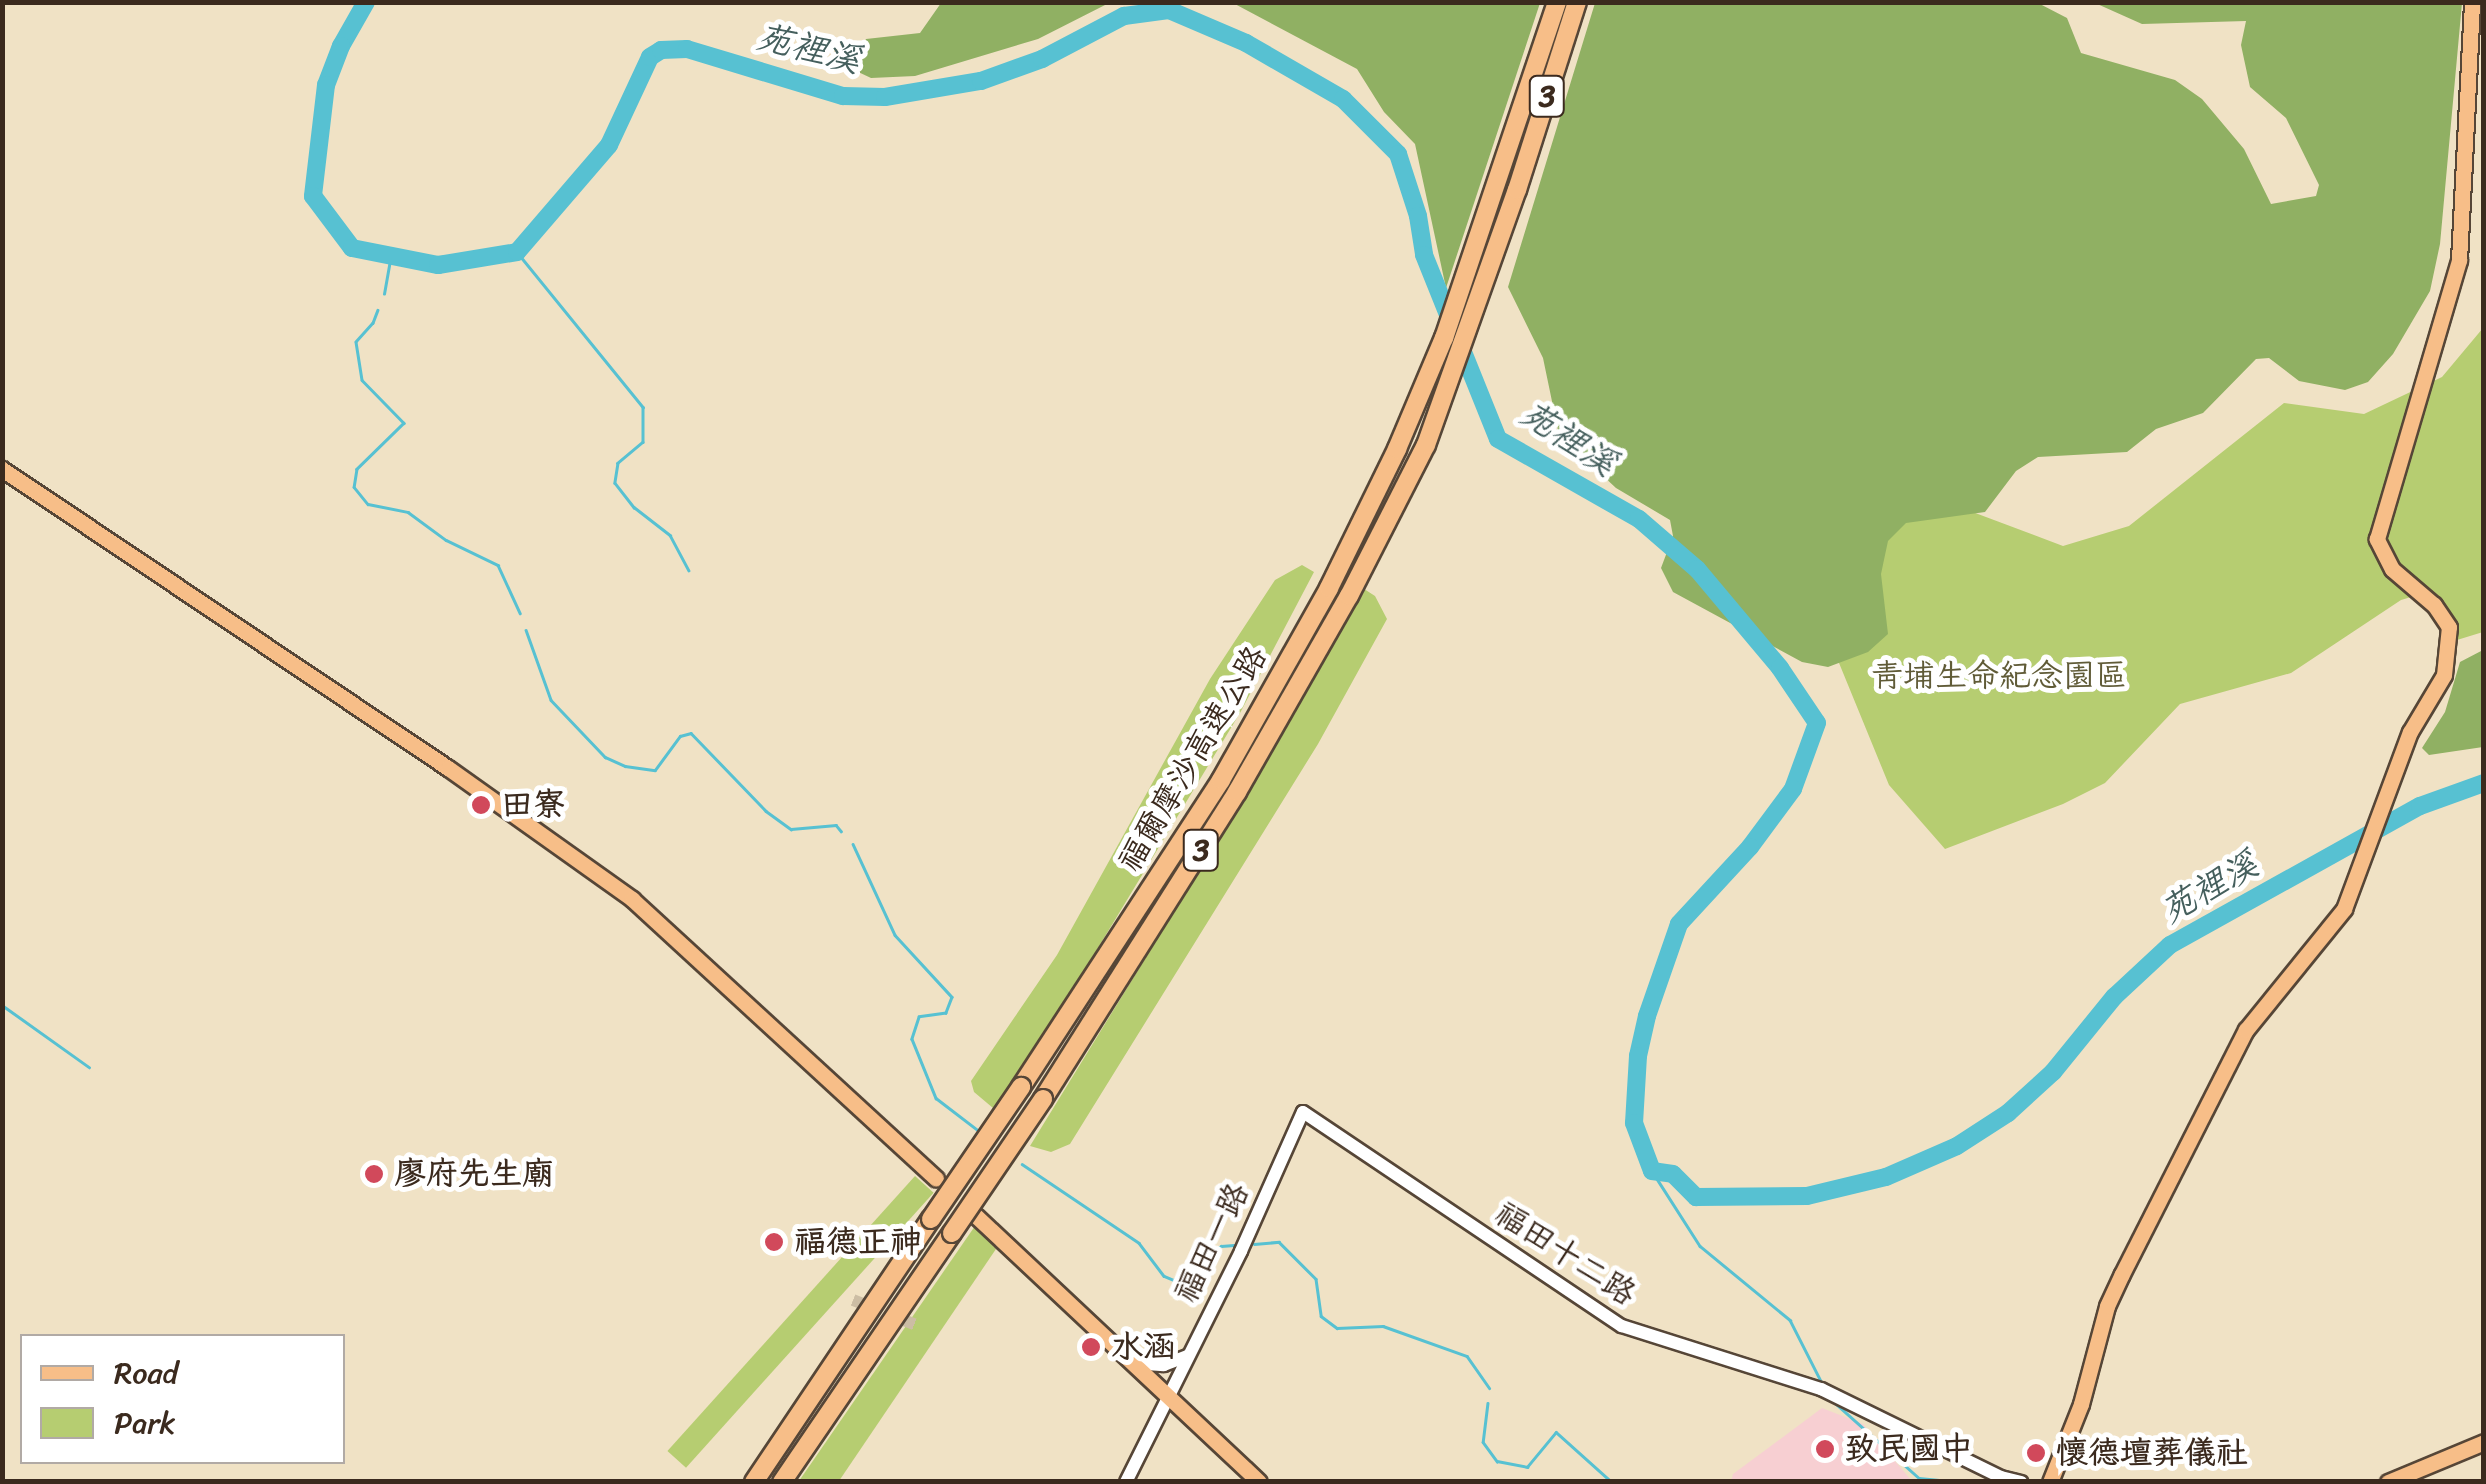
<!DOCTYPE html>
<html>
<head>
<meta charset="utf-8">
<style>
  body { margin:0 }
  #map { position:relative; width:2486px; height:1484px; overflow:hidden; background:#f0e2c5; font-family:Sriracha,"LXGW WenKai TC",sans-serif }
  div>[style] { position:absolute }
  .built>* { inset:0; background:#f7cfd2 }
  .green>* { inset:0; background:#b6cd71; transform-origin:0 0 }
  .forest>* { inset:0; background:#90b063 }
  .stream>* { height:2.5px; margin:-1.25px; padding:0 1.25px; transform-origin:1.25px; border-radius:1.25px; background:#57c1d2 }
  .river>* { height:18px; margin:-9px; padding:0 9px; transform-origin:9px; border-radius:9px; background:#57c1d2 }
  .minor-tunnel>* { height:12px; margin-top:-6px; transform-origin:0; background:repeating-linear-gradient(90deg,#ccbda4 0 12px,transparent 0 18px) }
  .roads { filter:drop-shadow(2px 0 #564637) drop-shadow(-2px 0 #564637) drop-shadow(0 2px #564637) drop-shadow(0 -2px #564637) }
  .minor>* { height:12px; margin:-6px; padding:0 6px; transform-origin:6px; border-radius:6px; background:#fff }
  .major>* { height:15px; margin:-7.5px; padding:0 7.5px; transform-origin:7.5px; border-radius:7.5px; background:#f7be88 }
  .highway>* { height:18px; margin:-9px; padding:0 9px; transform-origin:9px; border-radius:9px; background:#f7be88 }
  .bridges { filter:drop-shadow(2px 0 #564637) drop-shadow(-2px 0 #564637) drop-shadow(0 2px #564637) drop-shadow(0 -2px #564637) }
  .highway-bridge>* { height:18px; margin:-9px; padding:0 9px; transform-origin:9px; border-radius:9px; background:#f7be88 }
  .dots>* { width:28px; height:28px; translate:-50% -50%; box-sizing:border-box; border:5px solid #fff; border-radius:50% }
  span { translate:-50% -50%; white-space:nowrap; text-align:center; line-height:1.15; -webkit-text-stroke:10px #fff; paint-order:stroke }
  .shield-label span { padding:2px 8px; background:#fff; border:2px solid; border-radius:8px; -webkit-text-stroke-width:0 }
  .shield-label { font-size:30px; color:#3b2a1e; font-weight:700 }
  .park-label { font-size:32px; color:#605b37 }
  .street-label { font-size:32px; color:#3b2a1e }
  .poi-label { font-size:32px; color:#3b2a1e; font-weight:700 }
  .left { translate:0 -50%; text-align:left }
  .water-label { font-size:35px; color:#455f5d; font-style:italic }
  .frame { position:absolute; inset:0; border:5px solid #3b2a1e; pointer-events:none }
  .legend { position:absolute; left:20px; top:1334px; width:325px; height:130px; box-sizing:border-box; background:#fff; border:2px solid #b1aaa5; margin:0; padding:12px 18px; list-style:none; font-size:30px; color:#3b2a1e }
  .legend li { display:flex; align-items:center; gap:20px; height:50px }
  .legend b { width:50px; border:2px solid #b1aaa5 }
</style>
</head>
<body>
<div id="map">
  <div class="built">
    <i style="clip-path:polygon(1822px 1408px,1863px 1424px,1912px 1481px,1934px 1481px,1731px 1482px,1733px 1474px)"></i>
  </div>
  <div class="green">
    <i style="clip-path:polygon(2483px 328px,2483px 632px,2457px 640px,2450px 615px,2428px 592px,2401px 600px,2291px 673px,2180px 704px,2105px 783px,2063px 804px,1945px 849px,1889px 785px,1821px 619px,1815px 552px,1938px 499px,2063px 546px,2129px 526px,2284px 403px,2364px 414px,2442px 377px)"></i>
    <i style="clip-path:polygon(1302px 565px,1314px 572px,1240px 713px,1058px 1014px,993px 1108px,974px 1092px,971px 1081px,1057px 955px,1210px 679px,1275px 580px)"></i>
    <i style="clip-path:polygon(1361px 587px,1375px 596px,1387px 619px,1318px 744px,1070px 1144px,1051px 1152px,1030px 1146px,1242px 801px)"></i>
    <i style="left:915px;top:1176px;width:25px;height:370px;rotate:42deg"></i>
    <i style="clip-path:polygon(975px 1226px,996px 1249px,839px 1481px,799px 1481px)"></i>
  </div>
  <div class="forest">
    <i style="clip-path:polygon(941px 3px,941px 2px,1109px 3px,1038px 39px,915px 76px,871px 78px,854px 70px,866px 39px,920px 33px)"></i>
    <i style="clip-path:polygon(1233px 3px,1540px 3px,1446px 288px,1415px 144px,1384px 112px,1357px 69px)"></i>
    <i style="clip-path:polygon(1595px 3px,2038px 3px,2067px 18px,2081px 53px,2175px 80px,2202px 99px,2244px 149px,2271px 204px,2316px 196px,2319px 185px,2286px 118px,2250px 87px,2241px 45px,2246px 21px,2142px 24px,2095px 3px,2462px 3px,2440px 244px,2430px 291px,2393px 354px,2368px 382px,2345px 390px,2299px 381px,2269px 358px,2256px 359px,2203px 413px,2156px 429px,2127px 452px,2038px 457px,2016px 471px,1985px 512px,1906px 523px,1888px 541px,1881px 574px,1888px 634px,1868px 652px,1828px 667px,1802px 662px,1673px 592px,1661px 568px,1673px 536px,1670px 520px,1616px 488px,1559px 435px,1543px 358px,1508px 287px)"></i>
    <i style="clip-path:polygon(2483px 650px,2483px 747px,2429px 755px,2422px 748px,2445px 712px,2460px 662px)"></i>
  </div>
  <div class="stream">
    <i style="left:517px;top:252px;width:200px;rotate:50.9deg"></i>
    <i style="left:643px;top:407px;width:35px;rotate:90deg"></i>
    <i style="left:643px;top:442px;width:33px;rotate:140deg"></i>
    <i style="left:618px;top:463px;width:20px;rotate:99deg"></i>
    <i style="left:615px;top:483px;width:31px;rotate:52deg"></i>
    <i style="left:634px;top:507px;width:46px;rotate:37.9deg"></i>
    <i style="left:670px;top:535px;width:40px;rotate:62deg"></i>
    <i style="left:384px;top:294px;width:40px;rotate:-80deg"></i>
    <i style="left:378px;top:310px;width:14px;rotate:111deg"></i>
    <i style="left:373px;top:323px;width:25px;rotate:132deg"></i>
    <i style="left:356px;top:342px;width:38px;rotate:81deg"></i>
    <i style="left:362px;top:380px;width:60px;rotate:45.7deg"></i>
    <i style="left:404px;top:423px;width:66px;rotate:135.6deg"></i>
    <i style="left:357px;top:469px;width:18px;rotate:99deg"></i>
    <i style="left:354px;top:487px;width:22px;rotate:51deg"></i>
    <i style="left:368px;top:504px;width:41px;rotate:11.3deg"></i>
    <i style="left:408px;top:512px;width:47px;rotate:36.4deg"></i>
    <i style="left:446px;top:540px;width:58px;rotate:25.7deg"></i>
    <i style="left:498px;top:565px;width:53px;rotate:65.4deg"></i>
    <i style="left:526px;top:630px;width:74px;rotate:70.3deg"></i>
    <i style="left:551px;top:700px;width:79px;rotate:46.5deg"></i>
    <i style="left:605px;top:757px;width:22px;rotate:24deg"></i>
    <i style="left:625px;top:766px;width:30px;rotate:8deg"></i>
    <i style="left:655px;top:770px;width:42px;rotate:-53.7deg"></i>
    <i style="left:680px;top:736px;width:11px;rotate:-15deg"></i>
    <i style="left:691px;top:733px;width:108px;rotate:46.1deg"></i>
    <i style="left:766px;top:811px;width:31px;rotate:36deg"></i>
    <i style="left:791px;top:829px;width:45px;rotate:-5.1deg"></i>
    <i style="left:836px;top:825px;width:8px;rotate:50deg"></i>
    <i style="left:853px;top:844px;width:100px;rotate:65.2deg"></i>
    <i style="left:895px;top:935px;width:84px;rotate:47.4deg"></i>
    <i style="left:952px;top:997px;width:17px;rotate:111deg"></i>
    <i style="left:946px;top:1013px;width:27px;rotate:172deg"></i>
    <i style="left:919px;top:1017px;width:23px;rotate:108deg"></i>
    <i style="left:912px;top:1039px;width:64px;rotate:67.9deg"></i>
    <i style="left:936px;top:1098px;width:54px;rotate:37.5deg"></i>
    <i style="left:2px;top:1005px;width:107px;rotate:35.5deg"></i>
    <i style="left:1022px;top:1164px;width:141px;rotate:34deg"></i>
    <i style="left:1139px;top:1243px;width:41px;rotate:52.9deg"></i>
    <i style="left:1164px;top:1276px;width:11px;rotate:22deg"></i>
    <i style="left:1174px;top:1280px;width:58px;rotate:-35.9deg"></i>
    <i style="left:1221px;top:1246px;width:13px;rotate:-4deg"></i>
    <i style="left:1652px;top:1171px;width:89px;rotate:57.4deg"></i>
    <i style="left:1700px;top:1246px;width:117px;rotate:39.4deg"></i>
    <i style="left:1790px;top:1320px;width:71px;rotate:63.1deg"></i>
    <i style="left:1254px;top:1244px;width:25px;rotate:-5deg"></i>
    <i style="left:1279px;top:1242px;width:52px;rotate:45deg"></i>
    <i style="left:1316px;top:1279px;width:37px;rotate:82deg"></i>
    <i style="left:1321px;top:1316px;width:20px;rotate:37deg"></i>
    <i style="left:1337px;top:1328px;width:46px;rotate:-2.5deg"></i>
    <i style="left:1383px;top:1326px;width:89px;rotate:19.7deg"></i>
    <i style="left:1467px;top:1356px;width:39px;rotate:55deg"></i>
    <i style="left:1834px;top:1402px;width:114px;rotate:41.8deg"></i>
    <i style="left:1919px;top:1478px;width:40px;rotate:5.7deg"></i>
    <i style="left:1488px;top:1403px;width:39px;rotate:97deg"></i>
    <i style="left:1483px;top:1442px;width:24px;rotate:54deg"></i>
    <i style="left:1497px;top:1461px;width:31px;rotate:11deg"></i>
    <i style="left:1527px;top:1467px;width:45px;rotate:-50.4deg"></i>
    <i style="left:1556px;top:1432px;width:75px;rotate:41.8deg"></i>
  </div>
  <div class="river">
    <i style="left:366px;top:2px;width:51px;rotate:119.6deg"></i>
    <i style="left:341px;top:46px;width:42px;rotate:111deg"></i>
    <i style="left:326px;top:85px;width:112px;rotate:96.7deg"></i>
    <i style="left:313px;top:196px;width:65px;rotate:53.1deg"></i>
    <i style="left:352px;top:248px;width:88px;rotate:11.2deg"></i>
    <i style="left:438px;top:265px;width:80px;rotate:-9.3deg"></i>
    <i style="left:517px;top:252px;width:141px;rotate:-49.3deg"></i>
    <i style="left:609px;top:145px;width:97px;rotate:-65deg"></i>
    <i style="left:650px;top:57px;width:13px;rotate:-32deg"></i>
    <i style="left:661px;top:50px;width:26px;rotate:-2deg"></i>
    <i style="left:687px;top:49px;width:163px;rotate:16.8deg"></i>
    <i style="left:843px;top:96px;width:42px;rotate:1.4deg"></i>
    <i style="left:885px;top:97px;width:97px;rotate:-9.5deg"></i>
    <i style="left:981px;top:81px;width:65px;rotate:-19.8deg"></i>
    <i style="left:1042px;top:59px;width:93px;rotate:-27.7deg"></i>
    <i style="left:1124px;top:16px;width:45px;rotate:-7.6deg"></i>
    <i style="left:1169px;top:10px;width:84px;rotate:23.2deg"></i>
    <i style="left:1246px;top:43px;width:112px;rotate:30deg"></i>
    <i style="left:1343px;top:99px;width:78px;rotate:45deg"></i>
    <i style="left:1398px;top:154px;width:65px;rotate:72.1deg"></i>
    <i style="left:1418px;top:216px;width:39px;rotate:81deg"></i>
    <i style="left:1424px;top:255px;width:198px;rotate:68.1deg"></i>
    <i style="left:1498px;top:439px;width:162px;rotate:29.6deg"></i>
    <i style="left:1639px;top:519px;width:77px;rotate:40.8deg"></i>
    <i style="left:1697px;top:569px;width:129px;rotate:50deg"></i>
    <i style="left:1780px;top:668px;width:66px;rotate:56.1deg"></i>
    <i style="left:1817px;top:723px;width:70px;rotate:110deg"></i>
    <i style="left:1793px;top:789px;width:72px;rotate:126.6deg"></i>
    <i style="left:1750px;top:847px;width:105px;rotate:132.7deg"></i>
    <i style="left:1679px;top:924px;width:97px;rotate:109.2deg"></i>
    <i style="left:1647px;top:1016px;width:41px;rotate:102.7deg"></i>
    <i style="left:1638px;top:1056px;width:67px;rotate:93.4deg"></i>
    <i style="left:1634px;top:1123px;width:51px;rotate:69.4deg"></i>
    <i style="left:1652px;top:1171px;width:21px;rotate:8deg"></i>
    <i style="left:1673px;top:1174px;width:33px;rotate:45deg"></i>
    <i style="left:1696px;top:1197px;width:111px;rotate:-0.5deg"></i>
    <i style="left:1807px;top:1196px;width:81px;rotate:-13.5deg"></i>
    <i style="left:1886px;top:1177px;width:77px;rotate:-23.6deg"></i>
    <i style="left:1957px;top:1146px;width:61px;rotate:-32.9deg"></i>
    <i style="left:2008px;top:1113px;width:61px;rotate:-42.3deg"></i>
    <i style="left:2053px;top:1072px;width:97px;rotate:-50.9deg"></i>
    <i style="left:2114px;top:997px;width:76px;rotate:-42.9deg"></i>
    <i style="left:2170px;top:945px;width:286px;rotate:-29.1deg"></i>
    <i style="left:2420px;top:806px;width:68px;rotate:-19.8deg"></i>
  </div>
  <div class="minor-tunnel">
    <i style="left:853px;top:1300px;width:68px;rotate:21.6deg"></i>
  </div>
  <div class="roads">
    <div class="minor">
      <i style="left:1133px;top:1363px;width:31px;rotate:4deg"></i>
      <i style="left:1164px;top:1365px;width:26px;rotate:-21deg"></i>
      <i style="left:1126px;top:1482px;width:258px;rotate:-63.5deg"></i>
      <i style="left:1241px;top:1251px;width:152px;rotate:-66deg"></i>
      <i style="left:1303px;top:1112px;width:384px;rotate:33.9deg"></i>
      <i style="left:1622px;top:1326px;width:209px;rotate:17.6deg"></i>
      <i style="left:1821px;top:1389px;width:200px;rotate:26.1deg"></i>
      <i style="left:2001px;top:1477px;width:21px;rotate:14deg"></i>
    </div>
    <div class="major">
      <i style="left:2px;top:469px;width:537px;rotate:33.84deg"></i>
      <i style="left:448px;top:768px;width:226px;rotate:35.4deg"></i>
      <i style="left:632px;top:899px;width:413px;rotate:42.6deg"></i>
      <i style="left:976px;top:1216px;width:388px;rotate:43.2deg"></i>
      <i style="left:2050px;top:1482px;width:84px;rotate:-68.3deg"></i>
      <i style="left:2081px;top:1404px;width:101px;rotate:-75.1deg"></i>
      <i style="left:2107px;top:1306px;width:35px;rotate:-65deg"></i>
      <i style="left:2122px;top:1274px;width:274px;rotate:-63.1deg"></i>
      <i style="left:2246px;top:1030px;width:156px;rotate:-51deg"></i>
      <i style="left:2344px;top:909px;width:189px;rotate:-69.6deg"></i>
      <i style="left:2410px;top:732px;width:66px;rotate:-59.2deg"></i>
      <i style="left:2444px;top:675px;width:48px;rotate:-84.1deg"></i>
      <i style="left:2449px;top:627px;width:27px;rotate:-124deg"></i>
      <i style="left:2434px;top:605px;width:55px;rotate:-139.4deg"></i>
      <i style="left:2392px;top:569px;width:34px;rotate:-117deg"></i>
      <i style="left:2377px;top:539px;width:291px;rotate:-73.6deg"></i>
      <i style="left:2459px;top:260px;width:258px;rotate:-87.1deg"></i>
      <i style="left:2388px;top:1482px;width:104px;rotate:-22.6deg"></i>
    </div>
    <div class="highway">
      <i style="left:1021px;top:1087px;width:366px;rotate:-56.9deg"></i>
      <i style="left:1221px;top:780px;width:220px;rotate:-60.6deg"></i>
      <i style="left:1329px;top:588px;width:155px;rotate:-63.9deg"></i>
      <i style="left:1397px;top:449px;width:121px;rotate:-67.1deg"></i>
      <i style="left:1444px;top:338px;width:354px;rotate:-71.4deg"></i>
      <i style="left:1043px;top:1099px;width:363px;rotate:-57.7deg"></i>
      <i style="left:1237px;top:792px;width:226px;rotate:-60.3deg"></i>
      <i style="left:1349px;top:596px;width:169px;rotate:-63deg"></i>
      <i style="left:1426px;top:445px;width:271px;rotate:-70.4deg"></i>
      <i style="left:1517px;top:190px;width:197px;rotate:-72.3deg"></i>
      <i style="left:754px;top:1482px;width:317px;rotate:-56.1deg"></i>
      <i style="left:782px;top:1482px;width:301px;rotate:-55.7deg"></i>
    </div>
  </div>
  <div class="bridges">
    <div class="highway-bridge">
      <i style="left:931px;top:1219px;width:160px;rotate:-55.7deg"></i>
      <i style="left:952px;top:1233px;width:162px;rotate:-55.8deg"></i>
    </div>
  </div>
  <div class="dots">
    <i style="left:481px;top:805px;background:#d1495b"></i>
    <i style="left:374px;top:1174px;background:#d1495b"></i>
    <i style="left:774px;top:1242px;background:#d1495b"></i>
    <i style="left:1091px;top:1347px;background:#d1495b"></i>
    <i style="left:1825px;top:1449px;background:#d1495b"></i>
    <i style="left:2036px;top:1453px;background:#d1495b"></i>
  </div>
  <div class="shield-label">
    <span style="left:1547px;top:96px">3</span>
    <span style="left:1201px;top:850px">3</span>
  </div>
  <div class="park-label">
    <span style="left:1999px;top:676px">青埔生命紀念園區</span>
  </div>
  <div class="street-label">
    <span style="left:1193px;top:759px;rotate:-59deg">福爾摩沙高速公路</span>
    <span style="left:1212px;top:1243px;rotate:-64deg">福田一路</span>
    <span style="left:1565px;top:1254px;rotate:33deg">福田十二路</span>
  </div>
  <div class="poi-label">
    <span class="left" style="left:501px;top:805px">田寮</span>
    <span class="left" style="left:394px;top:1174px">廖府先生廟</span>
    <span class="left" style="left:794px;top:1242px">福德正神</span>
    <span class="left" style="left:1111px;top:1347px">水涵</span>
    <span class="left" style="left:1845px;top:1449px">致民國中</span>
    <span class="left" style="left:2056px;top:1453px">懷德壇葬儀社</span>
  </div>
  <div class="water-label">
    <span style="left:809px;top:48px;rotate:14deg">苑裡溪</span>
    <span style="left:1569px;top:438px;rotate:33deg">苑裡溪</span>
    <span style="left:2209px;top:887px;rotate:-30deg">苑裡溪</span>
  </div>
  <div class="frame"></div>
  <ul class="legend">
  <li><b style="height:12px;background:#f7be88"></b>Road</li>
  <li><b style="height:28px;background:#b6cd71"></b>Park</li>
  </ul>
</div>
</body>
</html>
